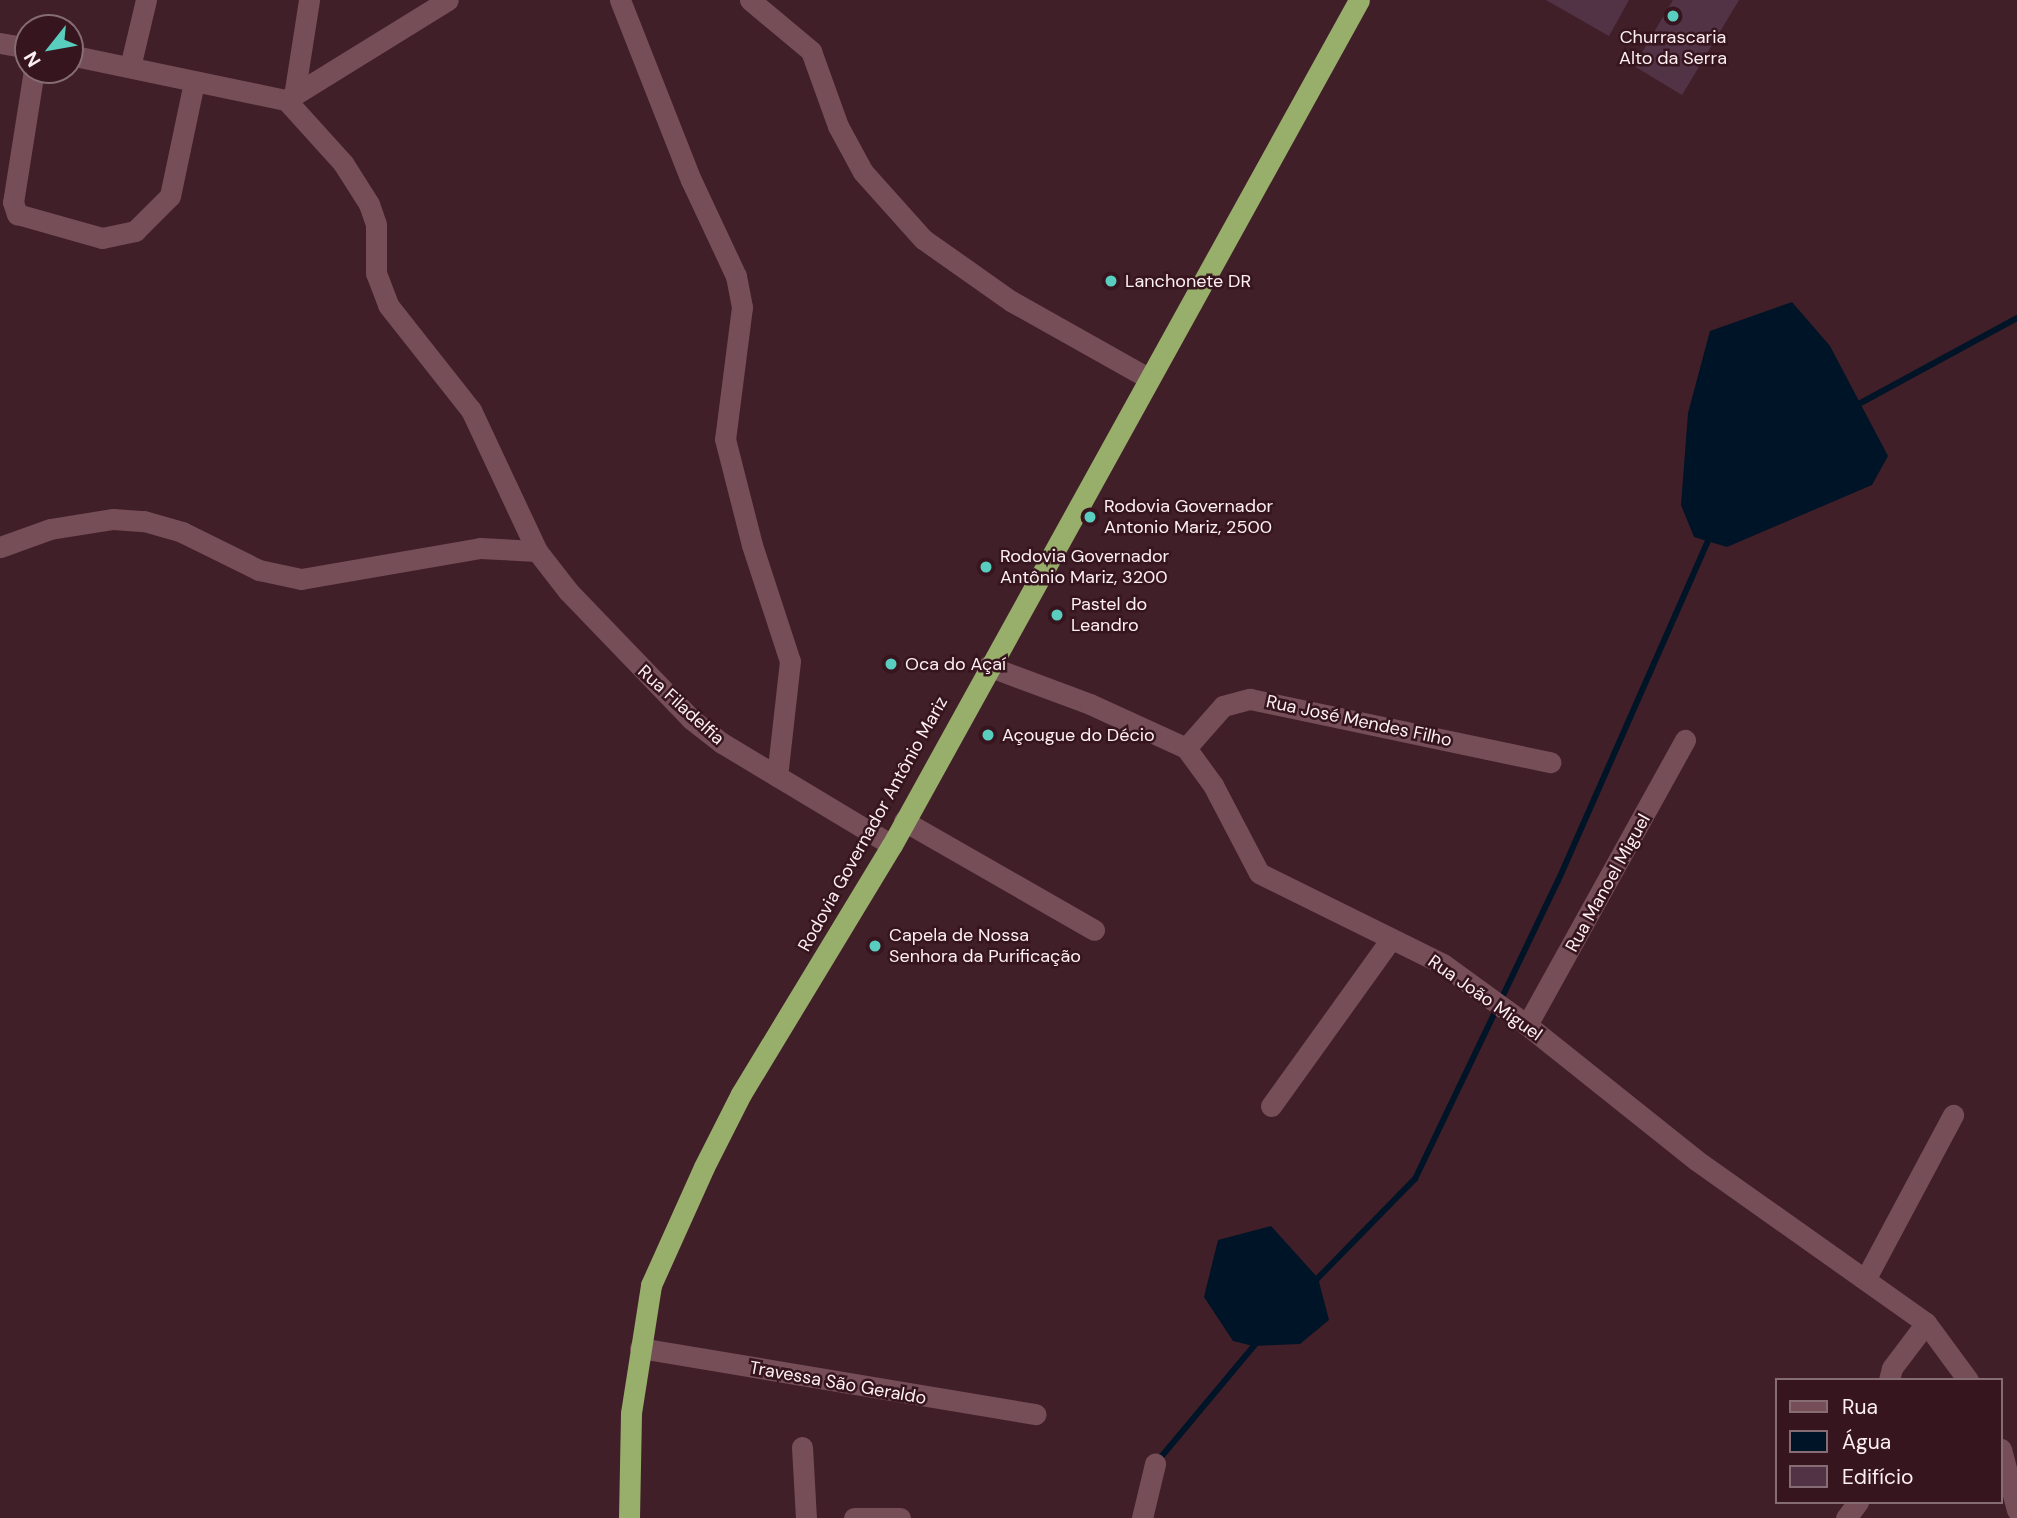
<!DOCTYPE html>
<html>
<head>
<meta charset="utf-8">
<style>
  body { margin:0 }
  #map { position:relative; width:2017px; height:1518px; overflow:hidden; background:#411f28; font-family:"DM Sans",sans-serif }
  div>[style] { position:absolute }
  .water>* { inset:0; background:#001427 }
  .stream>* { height:6px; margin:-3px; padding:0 3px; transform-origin:3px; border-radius:3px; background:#001427 }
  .building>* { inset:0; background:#523346 }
  .minor>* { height:21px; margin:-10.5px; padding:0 10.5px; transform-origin:10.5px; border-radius:10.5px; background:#754e57 }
  .highway>* { height:21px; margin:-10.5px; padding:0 10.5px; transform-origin:10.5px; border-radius:10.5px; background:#98ae6b }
  .dots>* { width:19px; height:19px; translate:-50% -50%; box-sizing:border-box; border:4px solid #36151f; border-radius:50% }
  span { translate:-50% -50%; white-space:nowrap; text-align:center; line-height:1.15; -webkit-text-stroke:5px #36151f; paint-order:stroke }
  .poi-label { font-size:18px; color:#fdeff2 }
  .left { translate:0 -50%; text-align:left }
  .street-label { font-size:18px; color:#fdeff2 }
  .legend { position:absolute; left:1775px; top:1378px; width:228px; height:126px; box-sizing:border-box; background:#36151f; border:2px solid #866c73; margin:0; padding:9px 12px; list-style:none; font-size:21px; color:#fdeff2 }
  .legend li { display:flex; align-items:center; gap:14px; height:35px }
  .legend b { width:35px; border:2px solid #866c73 }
  .north { position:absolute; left:14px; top:14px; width:70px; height:70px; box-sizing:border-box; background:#36151f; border:2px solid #866c73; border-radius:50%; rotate:239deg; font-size:19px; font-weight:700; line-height:28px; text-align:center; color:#fdeff2 }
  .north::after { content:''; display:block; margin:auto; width:24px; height:32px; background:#59cebe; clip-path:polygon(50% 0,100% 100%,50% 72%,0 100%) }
</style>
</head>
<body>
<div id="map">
  <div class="water">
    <i style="clip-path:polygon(1792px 302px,1830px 346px,1888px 456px,1872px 485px,1727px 547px,1694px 537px,1681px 505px,1688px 413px,1710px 331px)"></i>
    <i style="clip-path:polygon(1271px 1226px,1318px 1278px,1329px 1320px,1300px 1344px,1253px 1346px,1233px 1341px,1204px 1297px,1218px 1240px)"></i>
  </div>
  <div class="stream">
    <i style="left:1855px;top:406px;width:184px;rotate:-28.5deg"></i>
    <i style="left:1313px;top:1283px;width:146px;rotate:-45.6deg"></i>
    <i style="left:1415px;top:1179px;width:331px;rotate:-64.4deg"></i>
    <i style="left:1558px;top:881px;width:377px;rotate:-66.2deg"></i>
    <i style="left:1156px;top:1463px;width:158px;rotate:-50.1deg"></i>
  </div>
  <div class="building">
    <i style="clip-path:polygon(1546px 0,1629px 0,1609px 36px)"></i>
    <i style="clip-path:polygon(1673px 0,1739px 0,1682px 95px,1634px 66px)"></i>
  </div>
  <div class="minor">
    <i style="left:620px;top:0;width:193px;rotate:68.5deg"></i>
    <i style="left:691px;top:180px;width:106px;rotate:64.9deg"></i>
    <i style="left:736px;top:276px;width:32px;rotate:79deg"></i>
    <i style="left:742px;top:307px;width:133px;rotate:97.3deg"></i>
    <i style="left:725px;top:439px;width:109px;rotate:75.7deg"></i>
    <i style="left:752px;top:545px;width:122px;rotate:71.9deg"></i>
    <i style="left:790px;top:661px;width:116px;rotate:96.4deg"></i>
    <i style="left:750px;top:0;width:80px;rotate:39.9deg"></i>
    <i style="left:811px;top:51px;width:80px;rotate:70.2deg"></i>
    <i style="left:838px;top:126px;width:52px;rotate:61.5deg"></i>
    <i style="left:863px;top:172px;width:90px;rotate:48.2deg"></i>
    <i style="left:923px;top:239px;width:108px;rotate:35.2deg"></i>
    <i style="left:1011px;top:301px;width:157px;rotate:29.3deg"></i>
    <i style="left:0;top:43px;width:28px;rotate:10deg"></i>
    <i style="left:70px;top:55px;width:221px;rotate:11.8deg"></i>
    <i style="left:286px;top:100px;width:85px;rotate:47.9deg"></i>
    <i style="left:343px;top:163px;width:49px;rotate:57.6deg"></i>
    <i style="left:369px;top:204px;width:21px;rotate:71deg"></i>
    <i style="left:376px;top:224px;width:49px;rotate:90deg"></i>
    <i style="left:376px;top:273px;width:34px;rotate:69deg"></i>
    <i style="left:388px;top:305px;width:134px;rotate:51.7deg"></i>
    <i style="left:471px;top:410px;width:156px;rotate:64.9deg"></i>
    <i style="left:537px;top:551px;width:51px;rotate:52.2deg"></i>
    <i style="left:568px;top:591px;width:178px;rotate:46.1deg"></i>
    <i style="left:691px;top:719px;width:39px;rotate:38deg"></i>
    <i style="left:722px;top:743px;width:198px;rotate:31deg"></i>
    <i style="left:130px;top:67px;width:69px;rotate:-76.6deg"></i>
    <i style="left:34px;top:70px;width:134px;rotate:99deg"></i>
    <i style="left:13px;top:202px;width:13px;rotate:72deg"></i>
    <i style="left:17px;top:214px;width:88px;rotate:15.8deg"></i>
    <i style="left:102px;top:238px;width:34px;rotate:-12deg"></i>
    <i style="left:135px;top:231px;width:49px;rotate:-45deg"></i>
    <i style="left:170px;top:196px;width:116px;rotate:-78.1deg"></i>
    <i style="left:294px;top:96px;width:97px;rotate:-81.1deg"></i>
    <i style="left:286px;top:100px;width:190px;rotate:-31.7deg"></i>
    <i style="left:0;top:547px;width:53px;rotate:-19.8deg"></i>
    <i style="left:50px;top:529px;width:64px;rotate:-9deg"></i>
    <i style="left:113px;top:519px;width:31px;rotate:4deg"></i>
    <i style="left:144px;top:521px;width:40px;rotate:16deg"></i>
    <i style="left:182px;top:532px;width:86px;rotate:26.3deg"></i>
    <i style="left:259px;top:570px;width:43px;rotate:12.1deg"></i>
    <i style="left:301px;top:579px;width:182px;rotate:-9.8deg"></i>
    <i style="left:480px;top:548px;width:57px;rotate:3deg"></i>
    <i style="left:988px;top:666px;width:109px;rotate:20.4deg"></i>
    <i style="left:1090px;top:704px;width:106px;rotate:24.6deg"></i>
    <i style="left:1186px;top:748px;width:46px;rotate:53.9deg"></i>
    <i style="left:1213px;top:785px;width:99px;rotate:62.4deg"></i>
    <i style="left:1259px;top:873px;width:205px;rotate:26.3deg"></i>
    <i style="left:1443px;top:964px;width:104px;rotate:36deg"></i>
    <i style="left:1527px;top:1025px;width:216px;rotate:38.6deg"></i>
    <i style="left:1696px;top:1160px;width:282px;rotate:35.3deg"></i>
    <i style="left:1926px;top:1323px;width:71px;rotate:53.6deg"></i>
    <i style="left:1186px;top:748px;width:56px;rotate:-48.6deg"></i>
    <i style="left:1223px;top:706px;width:28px;rotate:-15deg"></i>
    <i style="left:1250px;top:699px;width:307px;rotate:11.9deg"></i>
    <i style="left:904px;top:821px;width:219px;rotate:29.8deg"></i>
    <i style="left:1527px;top:1025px;width:326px;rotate:-61deg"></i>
    <i style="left:1271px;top:1106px;width:206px;rotate:-54.3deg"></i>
    <i style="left:1866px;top:1278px;width:185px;rotate:-61.9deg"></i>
    <i style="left:640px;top:1348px;width:401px;rotate:9.5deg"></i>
    <i style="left:1889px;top:1380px;width:12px;rotate:-76deg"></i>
    <i style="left:1892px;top:1368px;width:56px;rotate:-52.9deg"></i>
    <i style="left:802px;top:1447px;width:71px;rotate:86.8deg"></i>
    <i style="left:2001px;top:1449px;width:63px;rotate:75.3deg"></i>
    <i style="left:854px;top:1518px;width:46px"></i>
    <i style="left:1142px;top:1518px;width:56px;rotate:-76.5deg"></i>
    <i style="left:1846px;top:1518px;width:20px;rotate:-53deg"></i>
  </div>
  <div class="highway">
    <i style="left:629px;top:1518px;width:105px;rotate:-88.9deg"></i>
    <i style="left:631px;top:1413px;width:130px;rotate:-81.1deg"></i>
    <i style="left:651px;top:1285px;width:129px;rotate:-65.8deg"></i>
    <i style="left:704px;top:1167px;width:82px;rotate:-63.1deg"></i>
    <i style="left:741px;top:1094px;width:291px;rotate:-58.8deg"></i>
    <i style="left:892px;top:845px;width:965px;rotate:-61.07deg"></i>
  </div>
  <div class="dots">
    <i style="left:1673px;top:16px;background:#59cebe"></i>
    <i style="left:1111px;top:281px;background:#59cebe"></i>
    <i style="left:1090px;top:517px;background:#59cebe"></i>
    <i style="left:986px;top:567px;background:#59cebe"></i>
    <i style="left:1057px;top:615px;background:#59cebe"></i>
    <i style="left:891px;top:664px;background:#59cebe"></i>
    <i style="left:988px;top:735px;background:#59cebe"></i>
    <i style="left:875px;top:946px;background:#59cebe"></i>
  </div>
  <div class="poi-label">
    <span style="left:1673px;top:48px">Churrascaria<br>Alto da Serra</span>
    <span class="left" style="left:1125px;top:281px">Lanchonete DR</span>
    <span class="left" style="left:1104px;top:517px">Rodovia Governador<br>Antonio Mariz, 2500</span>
    <span class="left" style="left:1000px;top:567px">Rodovia Governador<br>Antônio Mariz, 3200</span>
    <span class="left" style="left:1071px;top:615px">Pastel do<br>Leandro</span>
    <span class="left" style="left:905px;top:664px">Oca do Açaí</span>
    <span class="left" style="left:1002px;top:735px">Açougue do Décio</span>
    <span class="left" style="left:889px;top:946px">Capela de Nossa<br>Senhora da Purificação</span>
  </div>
  <div class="street-label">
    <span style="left:681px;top:705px;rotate:42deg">Rua Filadelfia</span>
    <span style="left:1359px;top:721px;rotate:12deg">Rua José Mendes Filho</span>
    <span style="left:873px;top:824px;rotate:-61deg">Rodovia Governador Antônio Mariz</span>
    <span style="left:1608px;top:883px;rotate:-61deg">Rua Manoel Miguel</span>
    <span style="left:1485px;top:998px;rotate:35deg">Rua João Miguel</span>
    <span style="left:838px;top:1383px;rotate:10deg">Travessa São Geraldo</span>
  </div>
  <ul class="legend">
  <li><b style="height:9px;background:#754e57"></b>Rua</li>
  <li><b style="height:19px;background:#001427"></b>Água</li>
  <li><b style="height:19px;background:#523346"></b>Edifício</li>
  </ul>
  <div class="north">N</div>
</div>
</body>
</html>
